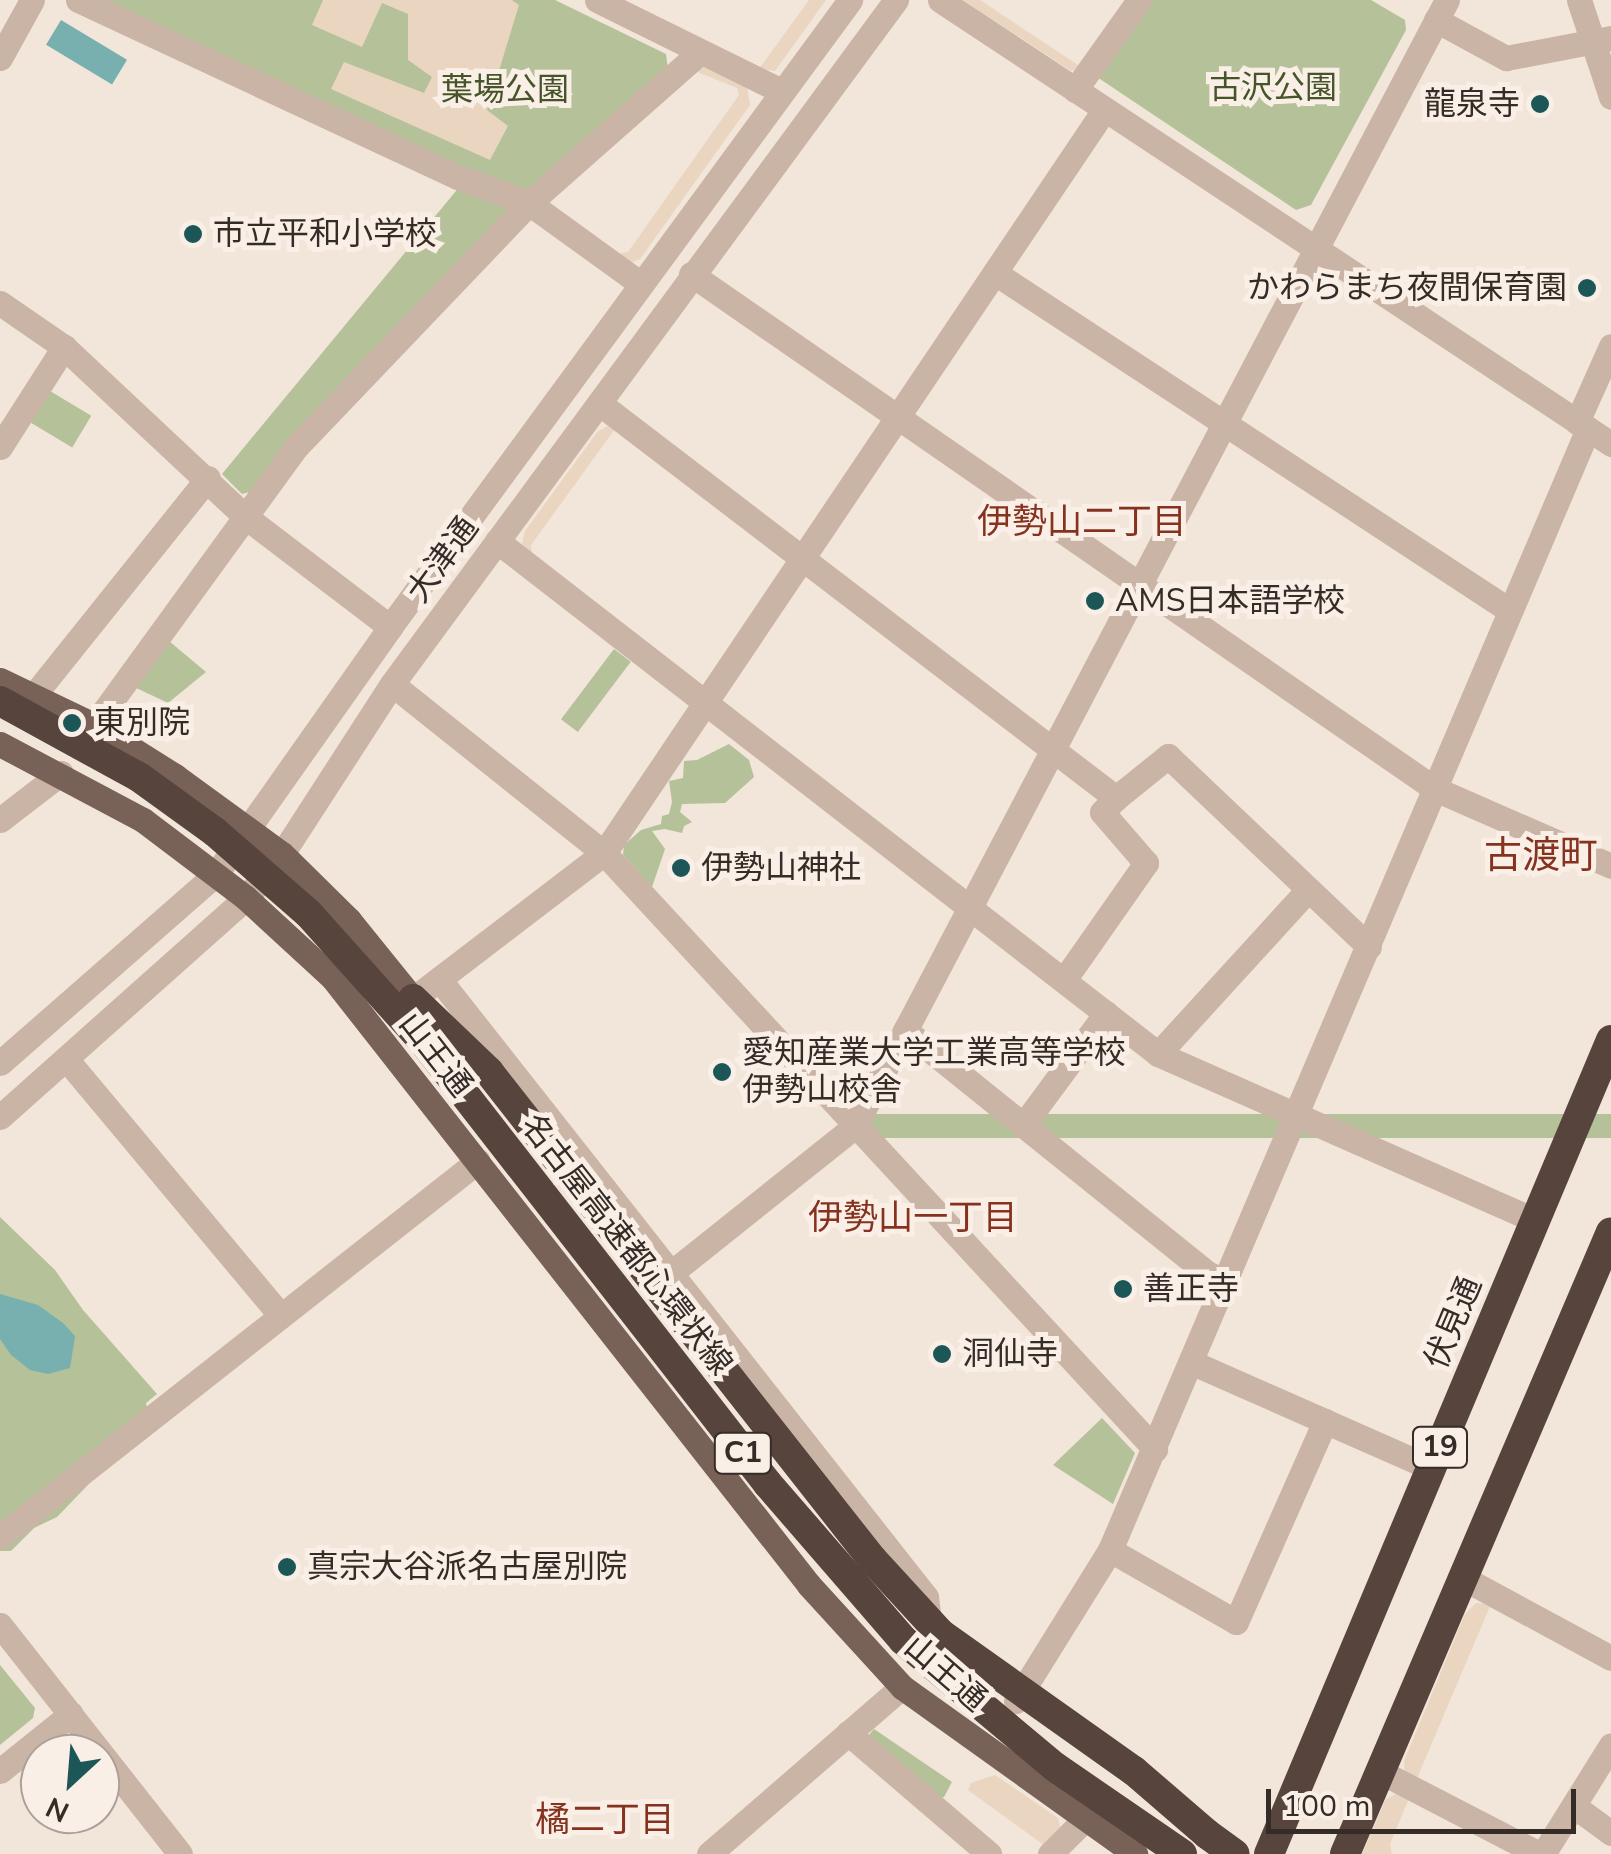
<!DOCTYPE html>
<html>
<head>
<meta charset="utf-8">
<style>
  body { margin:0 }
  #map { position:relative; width:1611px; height:1854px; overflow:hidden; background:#f2e5d9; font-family:"Nunito Sans","Noto Sans JP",sans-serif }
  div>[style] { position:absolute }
  .green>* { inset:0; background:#b5c199; transform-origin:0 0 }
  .plaza>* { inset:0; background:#ead5c0 }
  .water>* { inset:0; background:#78afaf; transform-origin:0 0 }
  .minor>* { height:25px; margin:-12.5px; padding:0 12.5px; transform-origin:12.5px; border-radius:12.5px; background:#cab4a5 }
  .major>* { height:25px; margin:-12.5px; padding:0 12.5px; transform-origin:12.5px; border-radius:12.5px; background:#786157 }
  .highway>* { height:30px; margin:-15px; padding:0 15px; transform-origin:15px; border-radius:15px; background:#56443d }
  .highway-bridge>* { height:30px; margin:-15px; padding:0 15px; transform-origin:15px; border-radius:15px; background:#56443d }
  .dots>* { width:28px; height:28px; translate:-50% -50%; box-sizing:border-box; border:5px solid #f9efe6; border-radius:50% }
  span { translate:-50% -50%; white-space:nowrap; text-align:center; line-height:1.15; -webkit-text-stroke:10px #f9efe6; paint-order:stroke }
  .shield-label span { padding:2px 8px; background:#f9efe6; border:2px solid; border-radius:8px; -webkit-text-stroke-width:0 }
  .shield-label { font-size:30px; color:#352b27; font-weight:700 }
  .park-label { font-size:32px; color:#46542a }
  .poi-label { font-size:32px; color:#352b27 }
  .right { translate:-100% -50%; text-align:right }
  .left { translate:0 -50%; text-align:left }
  .street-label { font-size:32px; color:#352b27 }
  .neighbourhood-label { font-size:35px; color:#85321f }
  .quarter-label { font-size:38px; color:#85321f }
  .north { position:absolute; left:20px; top:1734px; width:100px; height:100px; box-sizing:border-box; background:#f9efe6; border:2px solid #aba19a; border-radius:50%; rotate:206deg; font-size:28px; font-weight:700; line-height:40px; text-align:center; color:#352b27 }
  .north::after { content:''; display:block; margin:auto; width:35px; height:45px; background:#1c5657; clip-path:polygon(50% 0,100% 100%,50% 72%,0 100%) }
  .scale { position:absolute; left:1266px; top:1789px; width:310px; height:45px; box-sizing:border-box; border:5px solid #352b27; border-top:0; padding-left:12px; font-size:30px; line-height:35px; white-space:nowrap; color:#352b27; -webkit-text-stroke:8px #f9efe6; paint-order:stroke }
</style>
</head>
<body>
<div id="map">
  <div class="green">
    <i style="clip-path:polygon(100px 0,555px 0,666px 54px,668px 70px,253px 491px,242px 494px,222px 474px,470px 174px)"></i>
    <i style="clip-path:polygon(1152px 0,1371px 0,1405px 20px,1406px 30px,1311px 205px,1296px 210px,1097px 77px)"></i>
    <i style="left:45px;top:388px;width:54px;height:37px;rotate:31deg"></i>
    <i style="clip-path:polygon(169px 641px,206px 672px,168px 703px,130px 685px)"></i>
    <i style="left:614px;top:649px;width:21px;height:88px;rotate:37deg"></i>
    <i style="clip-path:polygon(729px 744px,749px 760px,754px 777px,725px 803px,682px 804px,680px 812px,692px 822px,684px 826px,682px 833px,665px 829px,652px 831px,665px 849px,652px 887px,623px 855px,624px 845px,641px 830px,661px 824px,662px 816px,669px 814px,672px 802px,669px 781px,683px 778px,684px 761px,697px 760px)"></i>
    <i style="left:1611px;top:1114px;width:24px;height:742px;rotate:90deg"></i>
    <i style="clip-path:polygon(0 1217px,55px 1270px,83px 1310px,157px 1394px,146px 1403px,149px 1416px,112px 1460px,57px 1517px,34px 1528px,11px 1551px,0 1551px)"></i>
    <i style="clip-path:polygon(1102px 1418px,1135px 1453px,1113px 1504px,1053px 1465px)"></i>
    <i style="clip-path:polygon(0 1665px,35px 1708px,33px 1718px,0 1745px)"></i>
    <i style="clip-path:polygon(874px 1729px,952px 1782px,944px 1797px,935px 1799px,868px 1736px)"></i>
  </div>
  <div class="plaza">
    <i style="clip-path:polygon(323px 0,512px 0,519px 5px,487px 110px,508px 126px,490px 160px,331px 89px,344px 62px,424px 93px,432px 77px,408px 60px,408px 14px,382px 3px,362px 47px,312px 25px)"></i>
    <i style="clip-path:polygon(809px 0,826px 0,775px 71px,753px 68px,761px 66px)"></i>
    <i style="clip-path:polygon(963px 0,980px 0,1081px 67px,1071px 71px)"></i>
    <i style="clip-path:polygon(704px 66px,747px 87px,750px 105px,640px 259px,628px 264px,550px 211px,545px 197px,550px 207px,618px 254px,628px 252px,739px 95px,737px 88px,695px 71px)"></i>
    <i style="clip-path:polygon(608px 426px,615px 429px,531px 545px,532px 554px,522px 544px,525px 531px,598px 431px)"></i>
    <i style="clip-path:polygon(1476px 1603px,1491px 1604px,1415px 1783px,1405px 1774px,1404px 1761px,1465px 1614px)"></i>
    <i style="clip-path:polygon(995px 1775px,1058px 1818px,1061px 1830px,1048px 1848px,968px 1790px,971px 1783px)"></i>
    <i style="clip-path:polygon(1396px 1794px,1410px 1796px,1390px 1844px,1392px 1854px,1362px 1854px,1386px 1799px)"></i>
  </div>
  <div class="water">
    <i style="left:61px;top:20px;width:77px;height:29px;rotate:31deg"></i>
    <i style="clip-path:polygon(0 1294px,38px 1305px,63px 1323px,75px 1336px,70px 1368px,48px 1374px,30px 1370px,11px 1355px,0 1339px)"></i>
  </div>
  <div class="minor">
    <i style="left:78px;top:0;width:419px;rotate:25deg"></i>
    <i style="left:458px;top:177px;width:76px;rotate:20.1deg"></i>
    <i style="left:529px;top:203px;width:138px;rotate:35.9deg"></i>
    <i style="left:597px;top:0;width:205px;rotate:26.3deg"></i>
    <i style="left:940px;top:0;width:805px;rotate:33.49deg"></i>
    <i style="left:1579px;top:0;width:102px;rotate:71.7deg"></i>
    <i style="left:1436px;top:20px;width:80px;rotate:28.5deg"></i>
    <i style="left:1506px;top:58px;width:107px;rotate:-10.8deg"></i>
    <i style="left:0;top:58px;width:66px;rotate:-61.1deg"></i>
    <i style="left:1075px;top:90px;width:110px;rotate:-54.6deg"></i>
    <i style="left:995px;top:273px;width:615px;rotate:33.25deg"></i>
    <i style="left:691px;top:274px;width:905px;rotate:34.69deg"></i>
    <i style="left:1435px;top:789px;width:192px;rotate:23.6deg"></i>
    <i style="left:0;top:303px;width:78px;rotate:34.5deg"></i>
    <i style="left:64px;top:347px;width:250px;rotate:43.1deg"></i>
    <i style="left:247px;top:518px;width:180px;rotate:37.3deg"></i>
    <i style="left:599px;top:403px;width:651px;rotate:37.38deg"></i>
    <i style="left:1116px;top:798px;width:67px;rotate:-38.9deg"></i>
    <i style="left:1168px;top:756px;width:277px;rotate:43.5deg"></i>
    <i style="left:1577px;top:422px;width:83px;rotate:-65.9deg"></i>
    <i style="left:0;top:447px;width:119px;rotate:-57.4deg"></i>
    <i style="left:497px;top:541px;width:837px;rotate:37.81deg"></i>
    <i style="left:1158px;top:1054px;width:412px;rotate:23.8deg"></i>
    <i style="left:392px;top:684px;width:271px;rotate:38.6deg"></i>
    <i style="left:604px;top:853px;width:812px;rotate:47.25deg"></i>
    <i style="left:34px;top:695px;width:278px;rotate:-51.3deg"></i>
    <i style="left:94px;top:725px;width:345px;rotate:-54deg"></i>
    <i style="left:297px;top:446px;width:336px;rotate:-46.3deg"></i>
    <i style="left:529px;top:203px;width:228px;rotate:-41.4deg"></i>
    <i style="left:0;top:820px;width:77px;rotate:-37.6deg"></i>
    <i style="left:439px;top:979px;width:787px;rotate:51.76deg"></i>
    <i style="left:926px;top:1597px;width:23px;rotate:83deg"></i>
    <i style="left:1064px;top:980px;width:143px;rotate:-55deg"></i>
    <i style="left:1146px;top:863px;width:67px;rotate:-130.8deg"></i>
    <i style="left:1102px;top:812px;width:20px;rotate:-45deg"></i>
    <i style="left:413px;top:999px;width:240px;rotate:-37.4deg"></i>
    <i style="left:604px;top:853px;width:896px;rotate:-56.06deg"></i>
    <i style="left:905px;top:1030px;width:390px;rotate:38.8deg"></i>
    <i style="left:1209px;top:1274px;width:19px;rotate:25deg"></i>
    <i style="left:1158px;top:1054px;width:222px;rotate:-47.6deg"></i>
    <i style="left:67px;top:1060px;width:332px;rotate:50.1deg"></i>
    <i style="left:0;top:1063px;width:287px;rotate:-41.2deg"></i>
    <i style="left:216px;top:874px;width:302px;rotate:-54.8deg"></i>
    <i style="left:390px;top:627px;width:778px;rotate:-53.73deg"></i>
    <i style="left:0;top:1117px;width:329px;rotate:-41.7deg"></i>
    <i style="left:246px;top:898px;width:57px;rotate:-50.7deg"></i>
    <i style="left:282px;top:854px;width:202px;rotate:-57.1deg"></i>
    <i style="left:392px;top:684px;width:850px;rotate:-53.62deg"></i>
    <i style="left:1024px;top:1124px;width:138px;rotate:-53.5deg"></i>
    <i style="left:671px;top:1273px;width:236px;rotate:-38.6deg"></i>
    <i style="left:855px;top:1126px;width:1272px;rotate:-62.27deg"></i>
    <i style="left:1193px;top:1363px;width:260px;rotate:23.8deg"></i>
    <i style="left:0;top:1537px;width:608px;rotate:-38.19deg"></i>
    <i style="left:1110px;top:1550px;width:145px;rotate:29.7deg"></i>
    <i style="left:1236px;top:1622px;width:220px;rotate:-66.1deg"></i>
    <i style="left:1465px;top:1579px;width:166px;rotate:28.4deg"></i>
    <i style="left:0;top:1625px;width:291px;rotate:51.8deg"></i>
    <i style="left:1016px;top:1701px;width:178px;rotate:-58.1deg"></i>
    <i style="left:1110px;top:1550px;width:1219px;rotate:-66.91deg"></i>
    <i style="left:848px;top:1733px;width:186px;rotate:40.6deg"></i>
    <i style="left:0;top:1771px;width:91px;rotate:-38.8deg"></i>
    <i style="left:1379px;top:1771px;width:180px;rotate:27.4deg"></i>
    <i style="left:1574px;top:1806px;width:46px;rotate:36.1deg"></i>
    <i style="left:709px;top:1854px;width:255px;rotate:-40.9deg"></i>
    <i style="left:1050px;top:1854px;width:49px;rotate:-45deg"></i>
    <i style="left:1543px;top:1854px;width:128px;rotate:-58deg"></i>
  </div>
  <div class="major">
    <i style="left:0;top:680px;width:104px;rotate:25.6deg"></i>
    <i style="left:94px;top:725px;width:96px;rotate:32.2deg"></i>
    <i style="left:175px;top:776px;width:132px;rotate:36.1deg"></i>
    <i style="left:282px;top:854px;width:94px;rotate:44.6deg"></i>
    <i style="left:349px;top:920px;width:119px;rotate:51.1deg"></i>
    <i style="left:0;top:744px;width:162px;rotate:28deg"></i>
    <i style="left:143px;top:820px;width:129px;rotate:37.1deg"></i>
    <i style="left:246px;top:898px;width:117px;rotate:42.6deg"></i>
    <i style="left:332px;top:977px;width:773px;rotate:51.88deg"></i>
    <i style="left:809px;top:1585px;width:138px;rotate:47.6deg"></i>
    <i style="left:902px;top:1687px;width:287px;rotate:35.6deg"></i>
  </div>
  <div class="highway">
    <i style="left:413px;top:999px;width:105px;rotate:43.8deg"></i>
    <i style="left:423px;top:1041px;width:561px;rotate:52.09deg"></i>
    <i style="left:768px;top:1484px;width:206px;rotate:49.1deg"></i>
    <i style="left:903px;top:1640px;width:198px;rotate:39.9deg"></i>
    <i style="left:1055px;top:1767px;width:154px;rotate:34.4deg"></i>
    <i style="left:1207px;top:1834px;width:34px;rotate:36deg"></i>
    <i style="left:1269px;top:1854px;width:883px;rotate:-67.21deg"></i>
    <i style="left:1345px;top:1854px;width:676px;rotate:-66.85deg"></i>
  </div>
  <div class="highway-bridge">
    <i style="left:0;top:701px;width:158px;rotate:28.7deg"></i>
    <i style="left:139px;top:777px;width:94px;rotate:35.9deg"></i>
    <i style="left:215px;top:832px;width:123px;rotate:41.1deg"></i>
    <i style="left:308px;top:913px;width:172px;rotate:48.1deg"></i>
    <i style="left:489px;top:1072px;width:620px;rotate:51.82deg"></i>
    <i style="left:872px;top:1559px;width:102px;rotate:47.4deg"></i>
    <i style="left:941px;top:1634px;width:237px;rotate:35.4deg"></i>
    <i style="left:1134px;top:1771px;width:96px;rotate:40.8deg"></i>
  </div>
  <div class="dots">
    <i style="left:1540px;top:104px;background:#1c5657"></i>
    <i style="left:193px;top:234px;background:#1c5657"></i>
    <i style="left:1587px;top:288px;background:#1c5657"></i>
    <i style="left:1095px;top:601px;background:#1c5657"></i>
    <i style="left:72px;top:723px;background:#1c5657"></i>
    <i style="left:681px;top:868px;background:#1c5657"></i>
    <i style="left:722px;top:1072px;background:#1c5657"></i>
    <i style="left:1123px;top:1289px;background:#1c5657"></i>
    <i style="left:942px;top:1354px;background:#1c5657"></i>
    <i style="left:287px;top:1567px;background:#1c5657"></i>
  </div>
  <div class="shield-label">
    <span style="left:1440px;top:1447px">19</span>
    <span style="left:743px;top:1453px">C1</span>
  </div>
  <div class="park-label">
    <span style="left:1273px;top:88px">古沢公園</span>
    <span style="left:505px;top:90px">葉場公園</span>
  </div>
  <div class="poi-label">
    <span class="right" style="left:1520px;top:104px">龍泉寺</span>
    <span class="left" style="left:213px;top:234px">市立平和小学校</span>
    <span class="right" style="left:1567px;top:288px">かわらまち夜間保育園</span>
    <span class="left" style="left:1115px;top:601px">AMS日本語学校</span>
    <span class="left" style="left:94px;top:723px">東別院</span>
    <span class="left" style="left:701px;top:868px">伊勢山神社</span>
    <span class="left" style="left:742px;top:1072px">愛知産業大学工業高等学校<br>伊勢山校舎</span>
    <span class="left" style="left:1143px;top:1289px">善正寺</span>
    <span class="left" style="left:962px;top:1354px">洞仙寺</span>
    <span class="left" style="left:307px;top:1567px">真宗大谷派名古屋別院</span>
  </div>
  <div class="street-label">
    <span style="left:443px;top:560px;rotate:-54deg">大津通</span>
    <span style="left:435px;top:1055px;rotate:52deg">山王通</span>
    <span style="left:626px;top:1245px;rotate:52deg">名古屋高速都心環状線</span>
    <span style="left:1454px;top:1323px;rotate:-67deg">伏見通</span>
    <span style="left:945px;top:1674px;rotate:41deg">山王通</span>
  </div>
  <div class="neighbourhood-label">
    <span style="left:1082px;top:522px">伊勢山二丁目</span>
    <span style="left:913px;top:1218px">伊勢山一丁目</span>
    <span style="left:605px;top:1820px">橘二丁目</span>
  </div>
  <div class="quarter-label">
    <span style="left:1541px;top:856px">古渡町</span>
  </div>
  <div class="north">N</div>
  <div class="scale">100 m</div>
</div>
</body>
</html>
